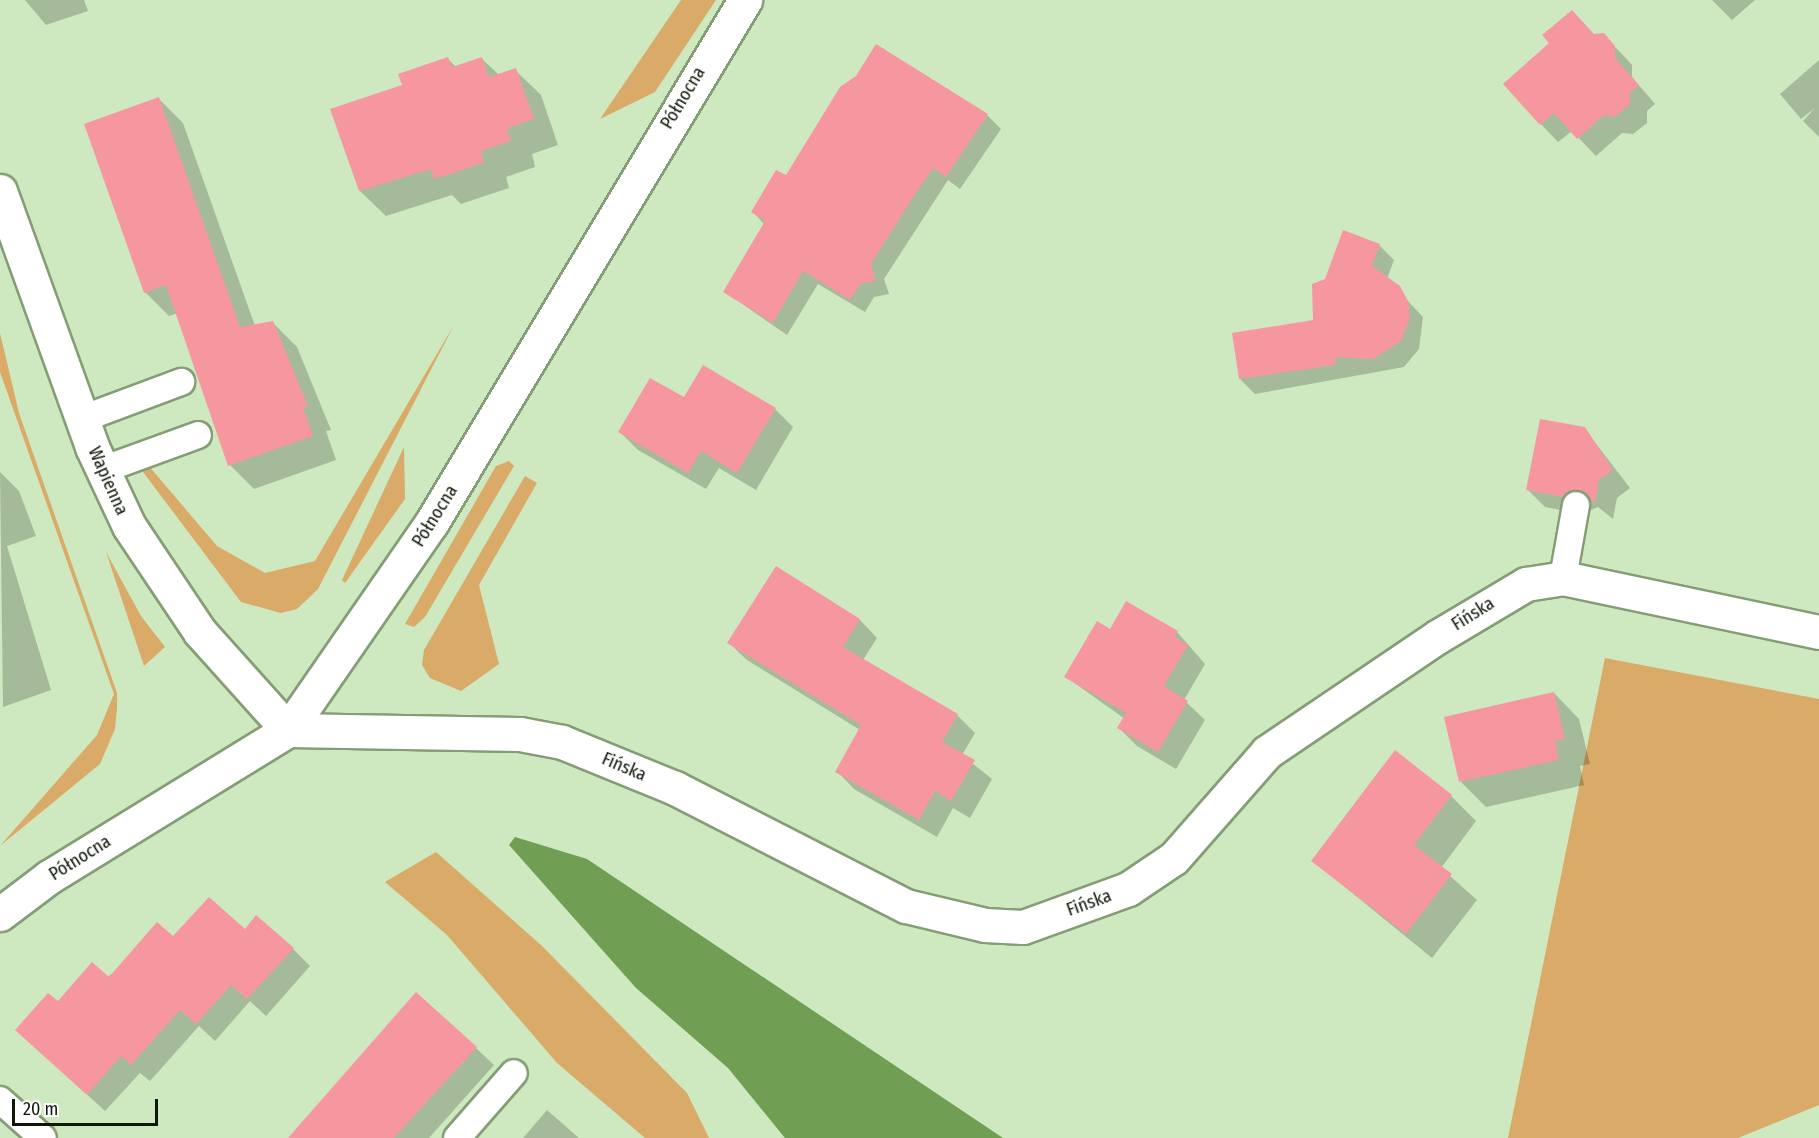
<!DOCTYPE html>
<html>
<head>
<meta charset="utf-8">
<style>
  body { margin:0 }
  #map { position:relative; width:1819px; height:1138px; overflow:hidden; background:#cee9bf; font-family:"Fira Sans Condensed",sans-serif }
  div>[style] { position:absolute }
  .green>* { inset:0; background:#d9aa68 }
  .water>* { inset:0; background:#709e53 }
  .shadow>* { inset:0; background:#0003 }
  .building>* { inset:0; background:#f697a0 }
  .roads { filter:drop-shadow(2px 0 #849d76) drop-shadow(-2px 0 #849d76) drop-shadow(0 2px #849d76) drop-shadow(0 -2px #849d76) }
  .service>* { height:26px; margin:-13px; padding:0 13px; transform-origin:13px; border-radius:13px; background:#fff }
  .minor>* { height:33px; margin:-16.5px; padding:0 16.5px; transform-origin:16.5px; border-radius:16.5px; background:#fff }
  span { translate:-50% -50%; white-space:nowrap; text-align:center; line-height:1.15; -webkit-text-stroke:4.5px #fff; paint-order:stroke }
  .street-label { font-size:18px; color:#0e1708 }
  .scale { position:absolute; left:12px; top:1099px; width:146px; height:27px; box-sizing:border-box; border:3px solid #0e1708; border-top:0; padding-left:8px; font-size:18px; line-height:21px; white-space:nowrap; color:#0e1708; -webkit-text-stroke:4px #fff; paint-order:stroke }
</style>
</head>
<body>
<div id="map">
  <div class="green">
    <i style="clip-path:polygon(681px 0,716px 0,655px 92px,600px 119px)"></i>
    <i style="clip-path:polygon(454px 325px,318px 589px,297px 609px,281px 613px,241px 602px,143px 472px,148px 465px,217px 546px,265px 573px,315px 561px)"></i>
    <i style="clip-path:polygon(0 333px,19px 413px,117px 693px,117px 708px,115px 729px,100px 764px,0 846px,97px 735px,114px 694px,0 372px)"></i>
    <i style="clip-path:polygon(404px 447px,405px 499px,345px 583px,342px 580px)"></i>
    <i style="clip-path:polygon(509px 461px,514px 466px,425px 617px,414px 627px,405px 624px,496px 466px)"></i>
    <i style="clip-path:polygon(525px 476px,537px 483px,479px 585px,499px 664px,461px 691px,430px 678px,422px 665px,424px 650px)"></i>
    <i style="clip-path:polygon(106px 552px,141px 616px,165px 647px,144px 666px)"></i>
    <i style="clip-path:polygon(1605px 658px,1819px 699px,1819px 1105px,1738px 1138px,1508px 1138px)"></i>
    <i style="clip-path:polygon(436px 852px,542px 946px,687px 1093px,709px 1138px,645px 1138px,557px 1063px,447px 935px,385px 882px)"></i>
  </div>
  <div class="water">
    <i style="clip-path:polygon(515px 837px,587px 859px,1003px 1138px,785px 1138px,728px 1068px,636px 988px,509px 845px)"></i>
  </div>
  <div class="shadow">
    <i style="clip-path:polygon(25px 0,84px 0,88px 11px,46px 25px)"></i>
    <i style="clip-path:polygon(1712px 0,1755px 0,1732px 20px)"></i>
    <i style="clip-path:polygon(1595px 35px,1603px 35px,1621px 53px,1632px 65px,1632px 77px,1655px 104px,1647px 111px,1647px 123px,1633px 134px,1622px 133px,1596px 156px,1572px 131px,1558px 142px,1541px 124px)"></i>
    <i style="clip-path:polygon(448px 59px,456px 67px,482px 59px,499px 75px,515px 70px,541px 95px,558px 145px,532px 154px,535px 167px,506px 177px,509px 188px,461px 204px,452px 195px,386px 216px,360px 191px,404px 86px)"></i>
    <i style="clip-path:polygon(1819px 60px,1819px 137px,1803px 121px,1815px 108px,1801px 119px,1780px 94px)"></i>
    <i style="clip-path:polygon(159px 99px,183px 123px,255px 326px,273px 323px,297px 347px,331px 430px,326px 431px,336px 460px,254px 489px,230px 465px,178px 313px,169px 316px,145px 292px)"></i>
    <i style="clip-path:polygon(987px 115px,1001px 129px,960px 189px,948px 180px,884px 279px,889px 294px,874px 297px,865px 312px,818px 284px,787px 335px,725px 292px,765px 225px,753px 212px,786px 177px)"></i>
    <i style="clip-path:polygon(1379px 245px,1394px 260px,1387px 279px,1423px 317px,1419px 349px,1404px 367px,1255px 394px,1240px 379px,1315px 322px,1326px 280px)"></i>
    <i style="clip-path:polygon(684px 399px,775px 409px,793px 427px,756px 490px,719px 468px,706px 489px,638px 450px,620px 432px)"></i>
    <i style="clip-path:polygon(1584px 428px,1630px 488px,1617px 498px,1613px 519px,1598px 507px,1582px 514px,1545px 507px,1527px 489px)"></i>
    <i style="clip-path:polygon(0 472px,19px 491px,36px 536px,7px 546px,51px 690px,3px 707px)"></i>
    <i style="clip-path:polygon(776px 568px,860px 620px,877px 638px,863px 660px,957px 715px,975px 733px,962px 755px,992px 779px,970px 818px,953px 808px,937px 837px,854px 789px,837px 771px,860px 730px,747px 660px,729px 643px)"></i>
    <i style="clip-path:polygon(1127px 603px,1178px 633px,1205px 664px,1184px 700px,1205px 720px,1176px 769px,1137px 746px,1119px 728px,1125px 719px,1066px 677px,1110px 631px)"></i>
    <i style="clip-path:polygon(1554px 693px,1579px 719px,1590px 764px,1580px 766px,1584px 785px,1486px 807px,1461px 782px)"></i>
    <i style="clip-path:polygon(1451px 796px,1476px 821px,1441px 868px,1477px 900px,1432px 958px,1313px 861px)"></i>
    <i style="clip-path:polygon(245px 931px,293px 949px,310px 966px,266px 1016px,250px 1001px,215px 1041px,199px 1026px,150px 1081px,140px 1073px,105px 1111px,17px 1030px,173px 938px)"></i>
    <i style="clip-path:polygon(476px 1048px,494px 1065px,429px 1138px,291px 1138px)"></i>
    <i style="clip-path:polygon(547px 1110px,579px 1138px,523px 1138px)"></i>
  </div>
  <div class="building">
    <i style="clip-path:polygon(1572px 10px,1594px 34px,1604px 33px,1615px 46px,1615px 58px,1639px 85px,1630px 93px,1630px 104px,1615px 117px,1604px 115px,1577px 139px,1554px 113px,1540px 125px,1503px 84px,1549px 43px,1542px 35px)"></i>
    <i style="clip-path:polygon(876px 44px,988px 114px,946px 177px,933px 168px,914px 196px,871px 264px,876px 281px,860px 284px,850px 300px,803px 271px,773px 323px,723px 292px,765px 221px,751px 212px,776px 170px,786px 175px,840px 87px,856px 76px)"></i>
    <i style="clip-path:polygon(448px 57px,452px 67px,482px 57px,489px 77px,516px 68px,534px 119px,507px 128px,511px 141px,481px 151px,484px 163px,434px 179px,431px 169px,359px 191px,330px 109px,402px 85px,398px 74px)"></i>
    <i style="clip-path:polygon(159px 97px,240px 327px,273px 321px,308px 406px,303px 407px,313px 436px,228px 466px,166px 285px,144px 293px,84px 124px)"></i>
    <i style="clip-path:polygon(1343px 230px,1380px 244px,1372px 266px,1400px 286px,1408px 301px,1410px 318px,1401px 341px,1373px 359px,1337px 357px,1334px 365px,1239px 379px,1232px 333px,1313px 320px,1312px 284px,1325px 279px)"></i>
    <i style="clip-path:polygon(703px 365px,776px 408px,737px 473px,701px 451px,688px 473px,618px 432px,650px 378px,684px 397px)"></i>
    <i style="clip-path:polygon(1540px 419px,1585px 427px,1613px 470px,1599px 480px,1595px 503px,1579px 490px,1564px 497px,1526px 490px)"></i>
    <i style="clip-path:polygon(776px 566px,860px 619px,843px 647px,958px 714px,942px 742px,975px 760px,951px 801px,935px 791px,919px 820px,835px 772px,861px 725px,727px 643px)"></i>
    <i style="clip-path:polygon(1126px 601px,1178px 631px,1175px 637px,1188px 645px,1164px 686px,1188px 701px,1158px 752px,1117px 728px,1126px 713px,1064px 677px,1097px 621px,1110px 629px)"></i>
    <i style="clip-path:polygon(1554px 692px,1565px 739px,1555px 741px,1559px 760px,1459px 782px,1444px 717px)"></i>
    <i style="clip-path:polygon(1395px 750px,1452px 795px,1414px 845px,1452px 874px,1406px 934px,1311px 861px)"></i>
    <i style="clip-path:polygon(209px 897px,245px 929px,256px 915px,294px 948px,247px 999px,231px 985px,196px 1024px,180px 1010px,131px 1065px,121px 1056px,87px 1095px,15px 1030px,48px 993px,58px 1001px,92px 962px,109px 977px,157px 922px,173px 936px)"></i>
    <i style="clip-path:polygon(416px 992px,477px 1047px,394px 1138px,288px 1138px)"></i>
  </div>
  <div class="roads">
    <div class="service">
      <i style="left:82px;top:419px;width:106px;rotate:-20.5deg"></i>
      <i style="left:102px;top:470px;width:102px;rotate:-20deg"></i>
      <i style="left:1563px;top:578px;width:74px;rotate:-79.9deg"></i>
      <i style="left:0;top:1100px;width:57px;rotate:41.5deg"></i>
      <i style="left:457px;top:1138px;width:86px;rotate:-48.8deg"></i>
    </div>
    <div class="minor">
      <i style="left:0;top:191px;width:272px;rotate:70.2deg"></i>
      <i style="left:92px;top:447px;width:87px;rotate:64.9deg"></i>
      <i style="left:129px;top:526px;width:128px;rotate:56.2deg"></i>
      <i style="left:200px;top:632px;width:132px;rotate:48.1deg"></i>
      <i style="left:288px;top:730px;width:232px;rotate:1deg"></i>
      <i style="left:520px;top:734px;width:43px;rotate:10.8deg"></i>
      <i style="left:562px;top:742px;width:122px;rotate:22.2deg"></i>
      <i style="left:675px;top:788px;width:259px;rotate:27.1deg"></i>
      <i style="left:906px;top:906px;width:81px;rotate:13.5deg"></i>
      <i style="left:985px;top:925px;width:38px;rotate:3deg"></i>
      <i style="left:1023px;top:927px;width:112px;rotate:-19.9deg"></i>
      <i style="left:1128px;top:889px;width:55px;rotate:-34deg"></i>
      <i style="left:1174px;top:858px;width:141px;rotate:-48.7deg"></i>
      <i style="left:1267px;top:752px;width:205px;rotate:-34.1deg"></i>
      <i style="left:1437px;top:637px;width:104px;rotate:-30.8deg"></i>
      <i style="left:1526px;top:584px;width:37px;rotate:-9deg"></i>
      <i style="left:1563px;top:578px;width:262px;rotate:11.9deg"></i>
      <i style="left:0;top:914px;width:61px;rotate:-37.1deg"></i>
      <i style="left:49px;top:877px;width:281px;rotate:-31.6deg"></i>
      <i style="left:288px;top:730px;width:253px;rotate:-55.3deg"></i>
      <i style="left:432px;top:522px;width:609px;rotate:-59.05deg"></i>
    </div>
  </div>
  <div class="street-label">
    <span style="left:683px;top:98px;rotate:-59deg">Północna</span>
    <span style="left:108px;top:481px;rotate:66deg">Wapienna</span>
    <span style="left:435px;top:516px;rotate:-58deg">Północna</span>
    <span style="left:1473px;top:614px;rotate:-32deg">Fińska</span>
    <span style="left:624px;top:767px;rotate:23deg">Fińska</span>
    <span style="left:80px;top:858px;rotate:-32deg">Północna</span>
    <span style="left:1089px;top:903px;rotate:-20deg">Fińska</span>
  </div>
  <div class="scale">20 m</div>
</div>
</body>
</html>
